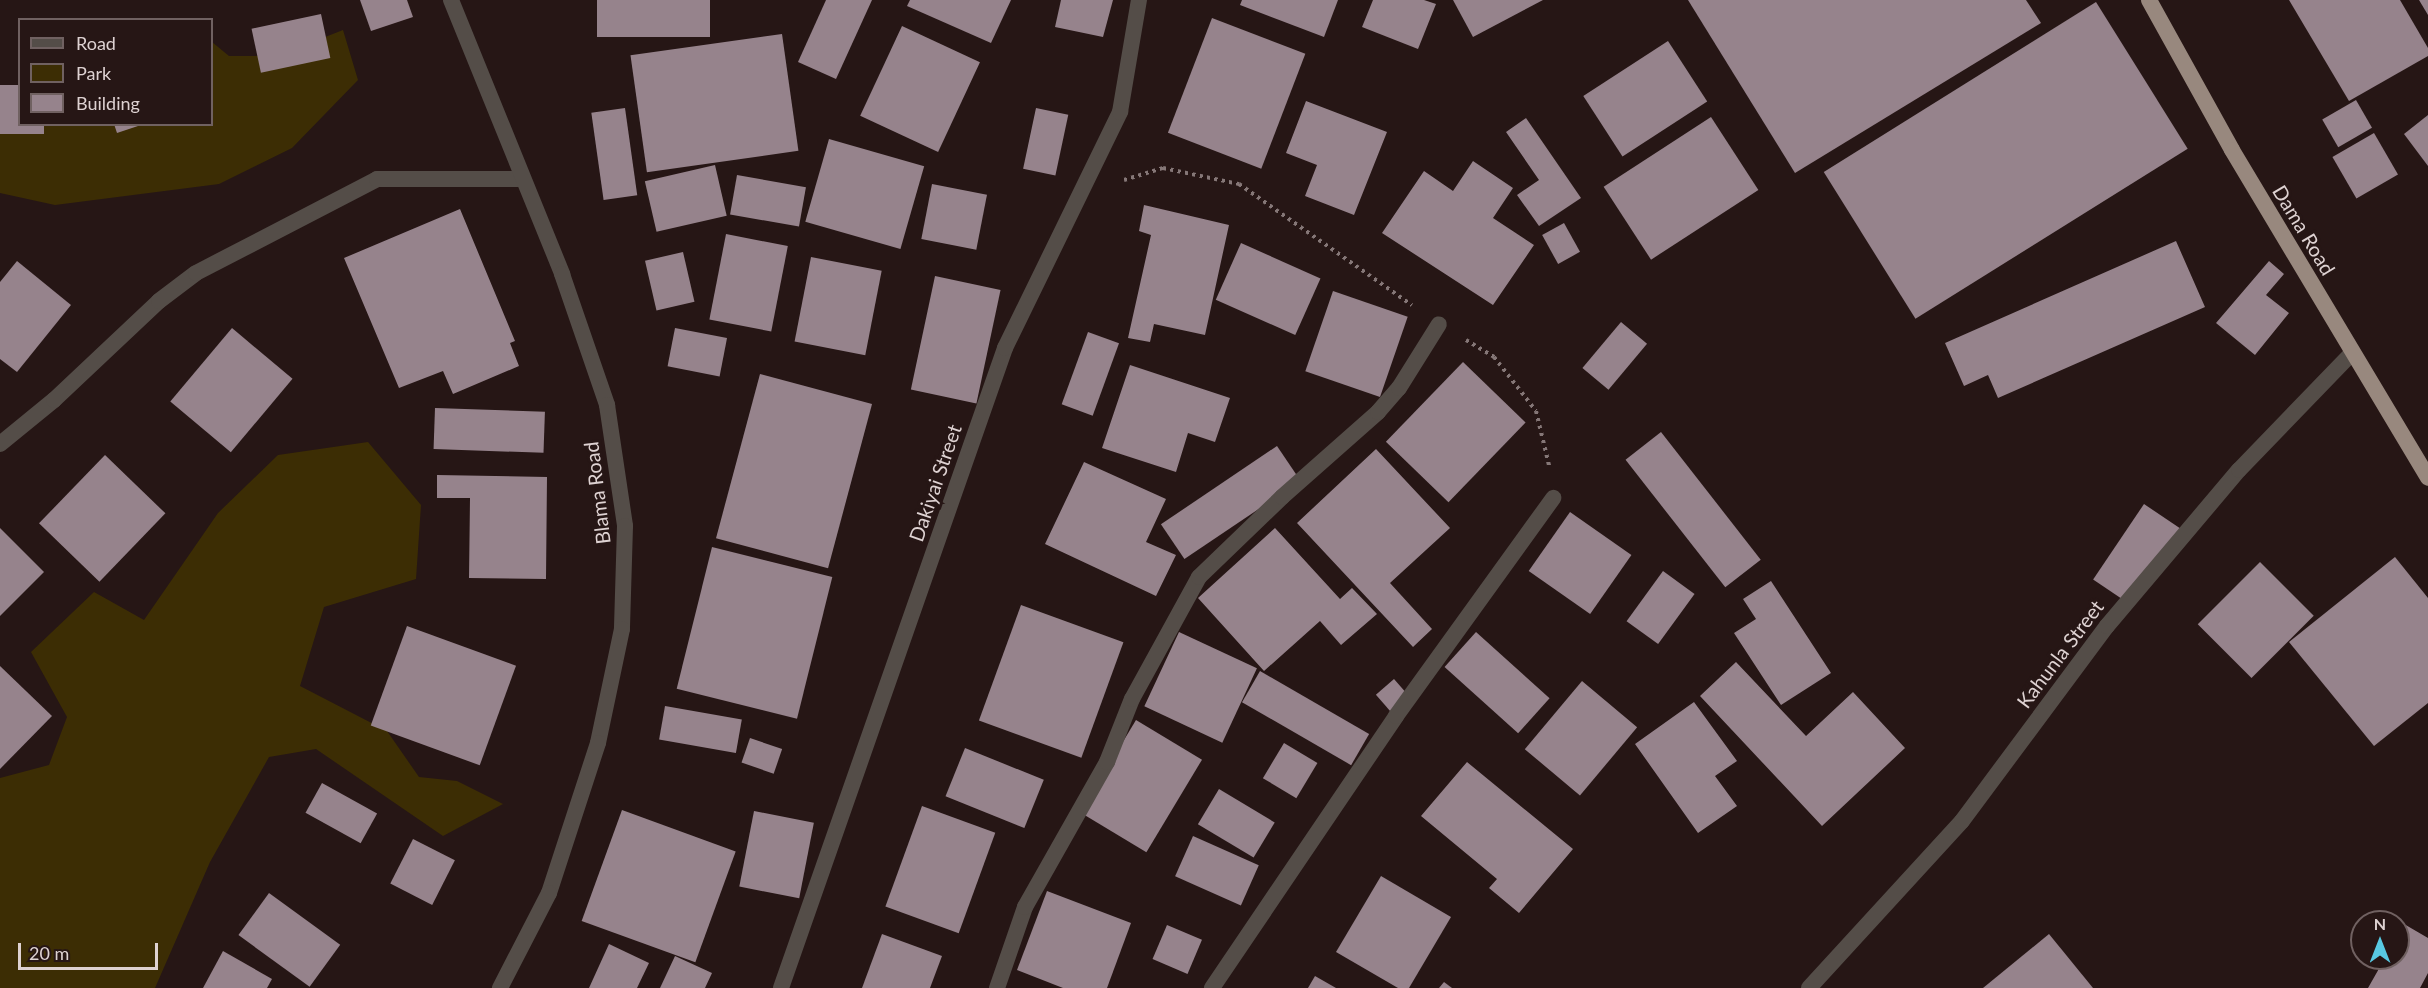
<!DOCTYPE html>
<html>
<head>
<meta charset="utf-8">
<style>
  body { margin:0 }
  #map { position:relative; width:2428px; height:988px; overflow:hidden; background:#261615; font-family:Lato,sans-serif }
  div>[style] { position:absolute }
  .green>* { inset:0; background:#3c2d04 }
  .building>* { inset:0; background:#96838c; transform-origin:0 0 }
  .path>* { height:4px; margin-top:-2px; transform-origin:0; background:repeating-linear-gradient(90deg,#857777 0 3px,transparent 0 7.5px) }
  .minor>* { height:16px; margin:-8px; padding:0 8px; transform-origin:8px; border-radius:8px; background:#544d48 }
  .tertiary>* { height:16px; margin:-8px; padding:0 8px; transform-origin:8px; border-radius:8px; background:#544d48 }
  .trunk>* { height:16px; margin:-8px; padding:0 8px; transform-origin:8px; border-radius:8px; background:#98887e }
  span { translate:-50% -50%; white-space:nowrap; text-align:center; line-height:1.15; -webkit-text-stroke:6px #261615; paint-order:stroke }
  .street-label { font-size:20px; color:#ded2d2 }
  .legend { position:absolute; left:18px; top:18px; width:195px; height:108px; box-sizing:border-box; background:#261615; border:2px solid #706161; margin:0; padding:8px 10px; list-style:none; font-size:18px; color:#ded2d2 }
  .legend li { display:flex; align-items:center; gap:12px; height:30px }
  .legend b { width:30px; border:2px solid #706161 }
  .north { position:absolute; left:2350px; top:910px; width:60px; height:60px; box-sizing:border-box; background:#261615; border:2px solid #706161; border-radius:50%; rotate:0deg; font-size:16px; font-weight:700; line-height:24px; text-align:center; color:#ded2d2 }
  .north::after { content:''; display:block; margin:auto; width:21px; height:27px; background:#58c9e3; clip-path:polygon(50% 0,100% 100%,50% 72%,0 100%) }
  .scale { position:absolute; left:18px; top:943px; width:140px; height:27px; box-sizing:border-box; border:3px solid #ded2d2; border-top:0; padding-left:8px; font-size:18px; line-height:21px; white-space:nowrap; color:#ded2d2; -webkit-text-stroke:4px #261615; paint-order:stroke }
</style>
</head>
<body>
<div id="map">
  <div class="green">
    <i style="clip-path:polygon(343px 30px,358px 80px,292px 148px,219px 184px,55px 205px,0 193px,0 103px,20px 124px,212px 124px,212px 42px,229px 56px,277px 56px)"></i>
    <i style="clip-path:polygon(368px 442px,421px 505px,416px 579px,324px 607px,300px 686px,387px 731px,419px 777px,457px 781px,503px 804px,443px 836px,316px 749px,269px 757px,210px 862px,155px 988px,0 988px,0 778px,49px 765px,67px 717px,31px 652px,94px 592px,144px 620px,218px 513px,278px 455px)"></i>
  </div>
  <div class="building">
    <i style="clip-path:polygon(360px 0,407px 0,413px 17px,371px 31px)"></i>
    <i style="left:597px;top:0;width:113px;height:37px"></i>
    <i style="clip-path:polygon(826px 0,872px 0,836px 79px,798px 62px)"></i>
    <i style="clip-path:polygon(910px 0,1011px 0,991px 43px,907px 6px)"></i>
    <i style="clip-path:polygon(1061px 0,1113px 0,1103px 37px,1055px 27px)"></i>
    <i style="clip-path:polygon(1242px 0,1338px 0,1324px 37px,1240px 5px)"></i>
    <i style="clip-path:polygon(1373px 0,1424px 0,1436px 4px,1418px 49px,1362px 27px)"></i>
    <i style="clip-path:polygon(1453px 0,1543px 0,1473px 37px)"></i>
    <i style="clip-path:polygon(1688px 0,2026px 0,2041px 23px,1795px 173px)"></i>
    <i style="clip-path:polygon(2289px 0,2400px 0,2428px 48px,2428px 56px,2349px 101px)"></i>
    <i style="clip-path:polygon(2419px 0,2428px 0,2428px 15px)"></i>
    <i style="left:2096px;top:2px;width:173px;height:321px;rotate:58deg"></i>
    <i style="left:321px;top:14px;width:45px;height:71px;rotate:78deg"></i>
    <i style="left:1212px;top:18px;width:100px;height:123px;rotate:21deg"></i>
    <i style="left:902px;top:26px;width:86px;height:99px;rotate:25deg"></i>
    <i style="left:782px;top:34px;width:118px;height:153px;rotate:82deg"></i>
    <i style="left:1668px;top:41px;width:72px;height:101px;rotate:57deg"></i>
    <i style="clip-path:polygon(0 85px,20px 85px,20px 124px,44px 124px,44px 134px,0 134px)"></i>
    <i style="left:2356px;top:100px;width:32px;height:39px;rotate:60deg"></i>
    <i style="clip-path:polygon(1306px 101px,1387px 132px,1354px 215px,1305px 196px,1317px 165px,1286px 153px)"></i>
    <i style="left:625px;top:108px;width:88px;height:34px;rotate:82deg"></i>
    <i style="left:1036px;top:108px;width:33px;height:62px;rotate:12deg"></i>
    <i style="clip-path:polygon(2428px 115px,2428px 166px,2404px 134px)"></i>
    <i style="left:1711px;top:117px;width:87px;height:128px;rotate:57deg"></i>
    <i style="clip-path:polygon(1526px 118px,1581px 198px,1539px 226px,1517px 195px,1539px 180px,1506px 132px)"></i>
    <i style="clip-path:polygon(114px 124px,141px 124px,141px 125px,117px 133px)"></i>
    <i style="left:2374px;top:133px;width:48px;height:48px;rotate:60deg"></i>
    <i style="left:829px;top:139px;width:99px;height:86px;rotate:16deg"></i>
    <i style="clip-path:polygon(1473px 161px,1513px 188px,1493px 218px,1534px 245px,1493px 305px,1382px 233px,1424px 171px,1453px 191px)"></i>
    <i style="left:715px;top:165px;width:52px;height:72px;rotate:77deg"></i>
    <i style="left:737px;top:175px;width:70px;height:40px;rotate:10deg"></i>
    <i style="left:932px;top:184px;width:56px;height:56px;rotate:11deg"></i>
    <i style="clip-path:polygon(1144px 205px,1229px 225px,1205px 335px,1154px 324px,1150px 342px,1128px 338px,1151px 235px,1139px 231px)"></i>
    <i style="clip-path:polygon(460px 209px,515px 341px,510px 343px,519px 366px,453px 394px,443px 371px,399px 388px,344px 258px)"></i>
    <i style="left:1564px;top:223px;width:33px;height:25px;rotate:61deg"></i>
    <i style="left:726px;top:234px;width:63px;height:87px;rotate:11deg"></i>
    <i style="clip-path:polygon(2176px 241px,2205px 307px,1998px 398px,1988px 375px,1964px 386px,1945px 343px)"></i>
    <i style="left:1241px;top:243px;width:87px;height:62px;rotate:24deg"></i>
    <i style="left:683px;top:252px;width:51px;height:39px;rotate:77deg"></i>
    <i style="left:811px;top:257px;width:72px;height:86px;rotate:11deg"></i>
    <i style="clip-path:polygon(17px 261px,71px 305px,17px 372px,0 359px,0 282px)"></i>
    <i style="clip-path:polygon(2269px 261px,2284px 274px,2266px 295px,2289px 313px,2255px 355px,2216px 323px)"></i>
    <i style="left:935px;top:276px;width:67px;height:116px;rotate:12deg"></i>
    <i style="left:1333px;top:291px;width:79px;height:85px;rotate:19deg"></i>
    <i style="left:1621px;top:322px;width:34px;height:60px;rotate:40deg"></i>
    <i style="left:232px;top:328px;width:79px;height:96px;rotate:40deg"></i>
    <i style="left:675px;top:328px;width:53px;height:39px;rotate:11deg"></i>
    <i style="left:1088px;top:332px;width:33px;height:77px;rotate:20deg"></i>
    <i style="left:1463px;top:362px;width:87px;height:111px;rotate:44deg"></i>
    <i style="clip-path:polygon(1130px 365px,1230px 398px,1215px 442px,1188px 433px,1176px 472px,1102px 448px)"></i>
    <i style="left:760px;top:374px;width:116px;height:170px;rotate:15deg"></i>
    <i style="left:435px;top:408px;width:110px;height:41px;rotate:2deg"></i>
    <i style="left:1661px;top:432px;width:162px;height:45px;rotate:52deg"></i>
    <i style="left:1277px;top:446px;width:42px;height:140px;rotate:56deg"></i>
    <i style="clip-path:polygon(1376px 449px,1450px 528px,1390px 583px,1432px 629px,1413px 647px,1297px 523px)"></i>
    <i style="left:105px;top:455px;width:84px;height:95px;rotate:44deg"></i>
    <i style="clip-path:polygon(1084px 462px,1166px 499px,1146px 542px,1176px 555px,1156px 596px,1045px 544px)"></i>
    <i style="clip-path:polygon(437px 475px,547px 477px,546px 579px,469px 578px,470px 498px,437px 498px)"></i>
    <i style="left:2144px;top:504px;width:47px;height:91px;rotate:34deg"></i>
    <i style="left:1570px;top:512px;width:75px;height:72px;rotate:35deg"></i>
    <i style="clip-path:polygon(0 528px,44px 572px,0 616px)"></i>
    <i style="clip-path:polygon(1275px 528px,1340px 599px,1352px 588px,1377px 614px,1341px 645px,1320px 621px,1264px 671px,1198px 598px)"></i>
    <i style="left:712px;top:547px;width:124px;height:146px;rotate:14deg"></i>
    <i style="clip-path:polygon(2395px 557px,2428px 598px,2428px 703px,2374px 746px,2289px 642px)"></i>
    <i style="left:2260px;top:562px;width:76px;height:88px;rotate:45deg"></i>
    <i style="left:1663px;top:571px;width:39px;height:62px;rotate:36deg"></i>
    <i style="clip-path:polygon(1771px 581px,1831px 673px,1781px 705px,1734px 633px,1756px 619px,1743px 599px)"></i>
    <i style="left:1021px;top:605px;width:109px;height:123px;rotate:20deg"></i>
    <i style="left:407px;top:626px;width:116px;height:106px;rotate:20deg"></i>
    <i style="left:1179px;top:632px;width:86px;height:82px;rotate:25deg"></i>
    <i style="left:1476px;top:632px;width:99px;height:47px;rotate:42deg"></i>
    <i style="clip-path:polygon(1736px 662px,1806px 736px,1853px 692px,1905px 748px,1822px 826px,1700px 696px)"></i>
    <i style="clip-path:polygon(0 666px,52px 716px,0 769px)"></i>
    <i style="left:1260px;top:671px;width:126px;height:36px;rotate:30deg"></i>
    <i style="left:1394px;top:679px;width:23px;height:24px;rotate:49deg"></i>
    <i style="left:1582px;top:681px;width:72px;height:89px;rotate:40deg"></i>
    <i style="clip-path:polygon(1694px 702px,1737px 761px,1715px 776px,1737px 806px,1698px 833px,1635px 744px)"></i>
    <i style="left:665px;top:706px;width:78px;height:34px;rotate:10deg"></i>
    <i style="left:1136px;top:720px;width:77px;height:108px;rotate:31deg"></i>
    <i style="left:750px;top:738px;width:34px;height:26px;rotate:19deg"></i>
    <i style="left:1284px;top:743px;width:39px;height:41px;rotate:31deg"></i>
    <i style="left:965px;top:748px;width:85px;height:52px;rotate:22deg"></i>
    <i style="clip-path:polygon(1467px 762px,1573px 849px,1519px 913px,1489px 888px,1497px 879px,1421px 816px)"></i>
    <i style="left:322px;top:783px;width:63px;height:34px;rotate:29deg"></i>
    <i style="left:1219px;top:789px;width:65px;height:41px;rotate:31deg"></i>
    <i style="left:922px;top:806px;width:78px;height:107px;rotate:20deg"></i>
    <i style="left:622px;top:810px;width:121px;height:118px;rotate:20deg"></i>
    <i style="left:754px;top:811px;width:61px;height:77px;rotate:11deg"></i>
    <i style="left:1193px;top:836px;width:72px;height:44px;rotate:24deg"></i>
    <i style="left:413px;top:839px;width:47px;height:50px;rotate:27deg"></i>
    <i style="clip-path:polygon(1381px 876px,1451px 917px,1409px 988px,1398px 988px,1336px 952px)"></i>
    <i style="clip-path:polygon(1047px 891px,1131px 923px,1107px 988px,1063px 988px,1017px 970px)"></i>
    <i style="left:269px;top:893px;width:88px;height:52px;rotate:36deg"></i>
    <i style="clip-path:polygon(2404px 924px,2428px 938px,2428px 973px,2420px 988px,2368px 988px,2385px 958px,2398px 958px,2398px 934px)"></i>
    <i style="left:1167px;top:925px;width:38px;height:37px;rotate:23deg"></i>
    <i style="clip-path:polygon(882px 934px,942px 956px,930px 988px,862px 988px)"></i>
    <i style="clip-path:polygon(2049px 934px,2093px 988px,1983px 988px)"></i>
    <i style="clip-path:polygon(609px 944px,649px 963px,637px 988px,589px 988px)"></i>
    <i style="clip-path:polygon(223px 951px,272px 979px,267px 988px,203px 988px)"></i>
    <i style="clip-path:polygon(675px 956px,712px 973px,705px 988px,660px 988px)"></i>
    <i style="clip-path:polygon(1315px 976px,1336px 988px,1308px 988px)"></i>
    <i style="clip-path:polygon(1444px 982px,1452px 988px,1439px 988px)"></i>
  </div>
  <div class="path">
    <i style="left:1124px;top:180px;width:41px;rotate:-17.1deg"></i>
    <i style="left:1163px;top:168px;width:78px;rotate:11.9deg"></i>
    <i style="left:1239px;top:184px;width:211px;rotate:35deg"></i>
    <i style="left:1466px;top:340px;width:33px;rotate:31deg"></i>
    <i style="left:1494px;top:357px;width:68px;rotate:52.1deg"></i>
    <i style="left:1536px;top:411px;width:56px;rotate:76.5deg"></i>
  </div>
  <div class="minor">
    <i style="left:0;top:444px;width:70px;rotate:-39.2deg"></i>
    <i style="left:54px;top:400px;width:144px;rotate:-43.3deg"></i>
    <i style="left:159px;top:301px;width:46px;rotate:-37.1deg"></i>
    <i style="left:196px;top:273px;width:204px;rotate:-27.4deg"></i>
    <i style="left:377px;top:179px;width:144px"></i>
    <i style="left:781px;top:988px;width:678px;rotate:-70.71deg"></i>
    <i style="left:1005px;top:348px;width:263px;rotate:-64deg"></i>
    <i style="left:1120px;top:112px;width:114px;rotate:-80.4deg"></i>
    <i style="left:997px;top:988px;width:86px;rotate:-70.9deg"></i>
    <i style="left:1025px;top:907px;width:167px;rotate:-60.5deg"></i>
    <i style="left:1107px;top:762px;width:68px;rotate:-68.4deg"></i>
    <i style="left:1132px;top:699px;width:139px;rotate:-61.2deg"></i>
    <i style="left:1199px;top:577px;width:115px;rotate:-43.9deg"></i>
    <i style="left:1282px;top:497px;width:128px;rotate:-41.5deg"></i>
    <i style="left:1378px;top:412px;width:32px;rotate:-49deg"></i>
    <i style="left:1399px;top:388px;width:75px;rotate:-58deg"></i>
    <i style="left:1212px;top:988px;width:328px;rotate:-55.9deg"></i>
    <i style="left:1396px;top:716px;width:269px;rotate:-54.2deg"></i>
    <i style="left:1809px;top:988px;width:226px;rotate:-47.5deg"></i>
    <i style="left:1962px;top:821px;width:243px;rotate:-53.4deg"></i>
    <i style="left:2107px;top:626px;width:204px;rotate:-49.8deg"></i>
    <i style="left:2239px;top:470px;width:163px;rotate:-46deg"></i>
  </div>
  <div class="tertiary">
    <i style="left:451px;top:0;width:296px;rotate:67.9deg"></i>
    <i style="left:562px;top:274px;width:139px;rotate:71deg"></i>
    <i style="left:607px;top:405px;width:122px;rotate:81.5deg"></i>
    <i style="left:625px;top:526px;width:103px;rotate:91.7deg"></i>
    <i style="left:622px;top:629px;width:116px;rotate:101.9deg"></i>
    <i style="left:598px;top:743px;width:158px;rotate:108.1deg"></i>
    <i style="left:549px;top:893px;width:107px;rotate:117.3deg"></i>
  </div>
  <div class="trunk">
    <i style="left:2149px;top:0;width:171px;rotate:61deg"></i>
    <i style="left:2232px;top:150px;width:382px;rotate:59.1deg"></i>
  </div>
  <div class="street-label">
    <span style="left:2304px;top:230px;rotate:59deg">Dama Road</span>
    <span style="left:935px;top:483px;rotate:-71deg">Dakiyai Street</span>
    <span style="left:597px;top:493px;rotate:-97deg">Blama Road</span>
    <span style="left:2060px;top:654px;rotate:-53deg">Kahunla Street</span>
  </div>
  <ul class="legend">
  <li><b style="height:8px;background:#544d48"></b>Road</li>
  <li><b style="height:16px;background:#3c2d04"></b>Park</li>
  <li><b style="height:16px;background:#96838c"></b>Building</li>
  </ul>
  <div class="north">N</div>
  <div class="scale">20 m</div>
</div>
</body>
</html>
